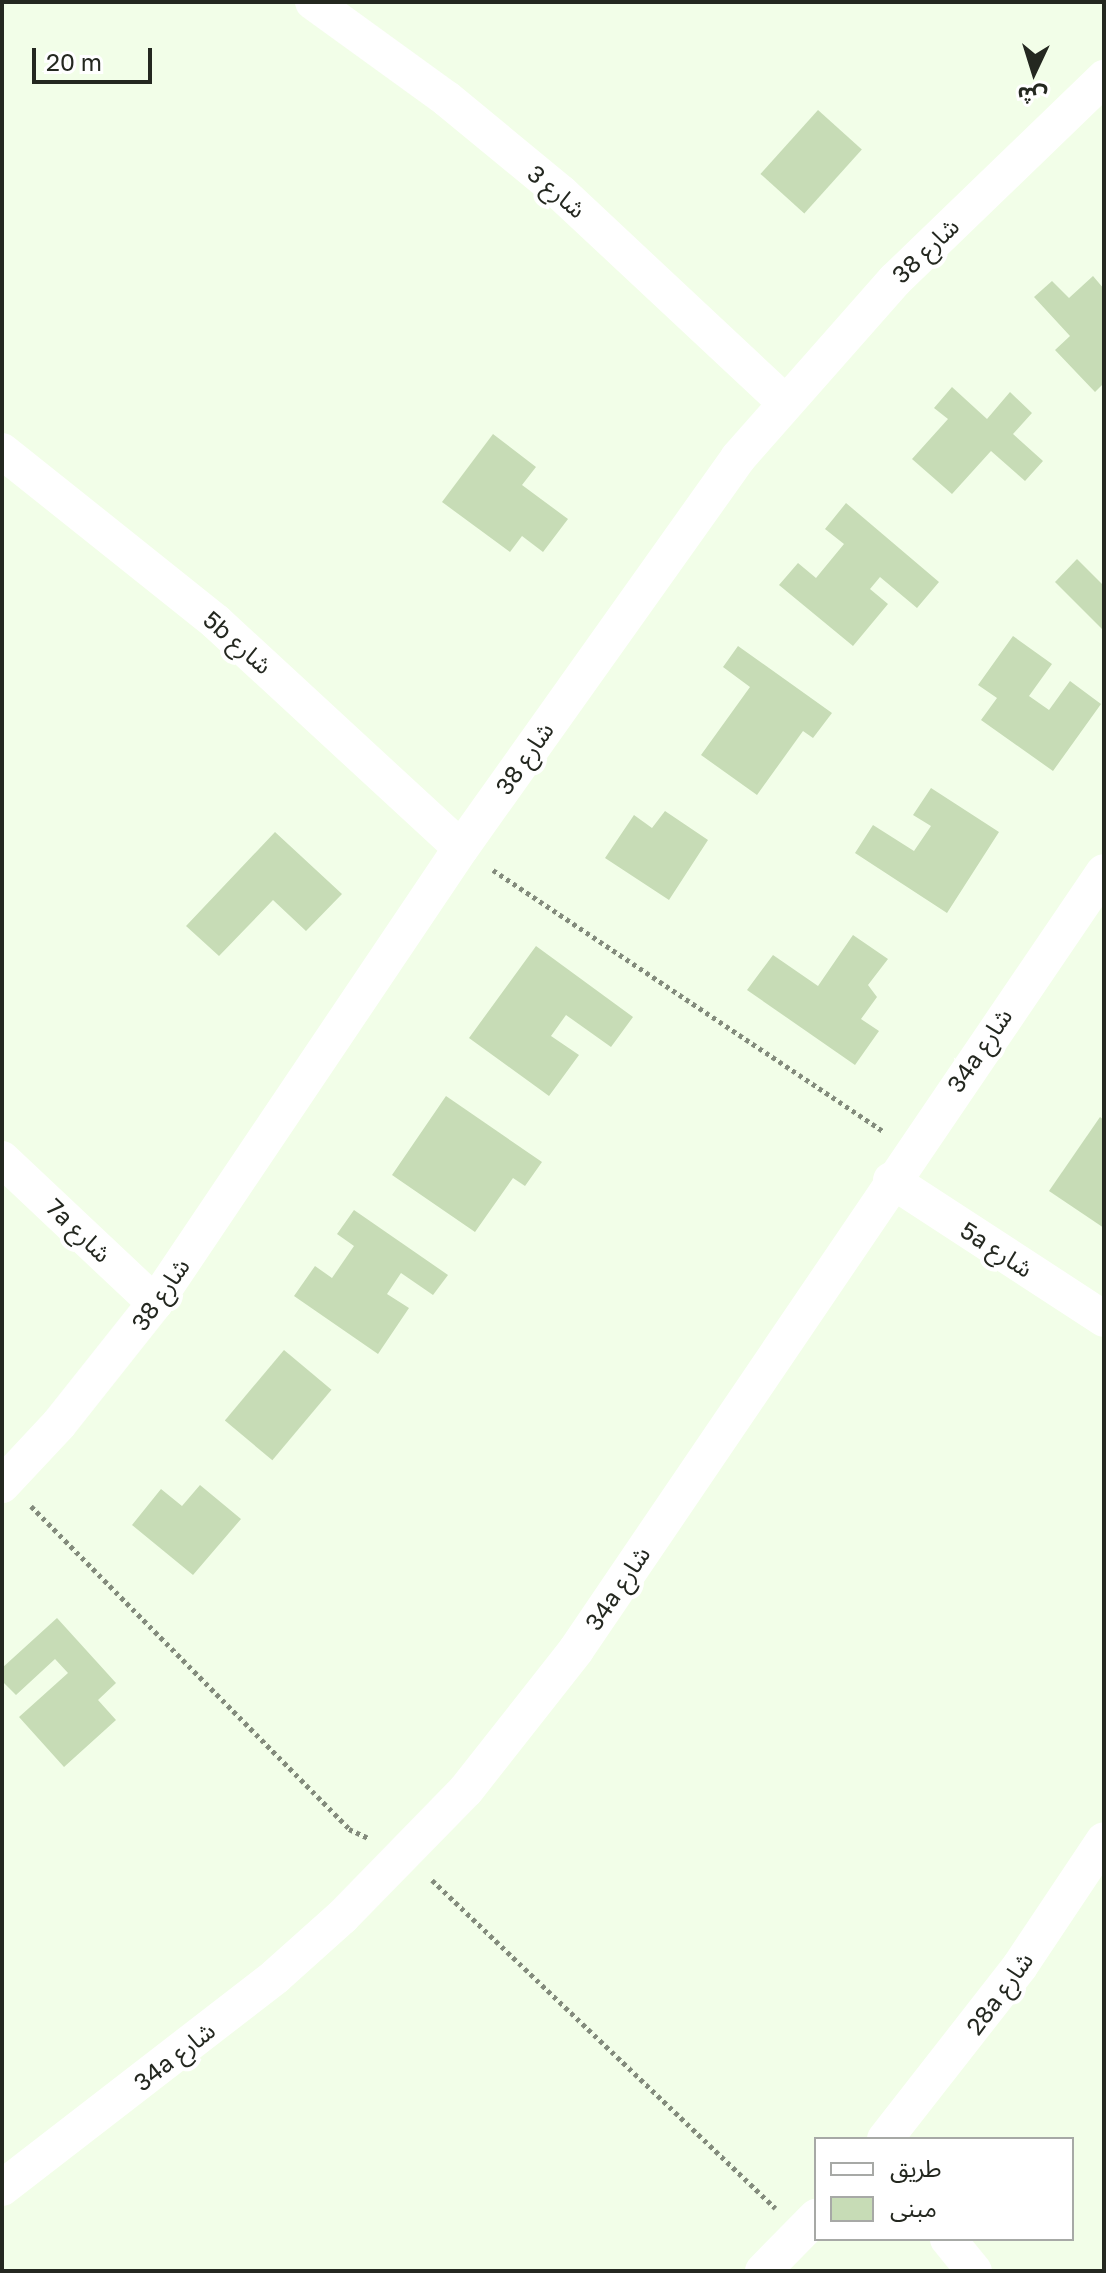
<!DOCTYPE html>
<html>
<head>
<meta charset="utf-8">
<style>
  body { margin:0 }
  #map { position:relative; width:1106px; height:2273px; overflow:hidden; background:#f2fee8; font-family:"Golos Text","Noto Sans Arabic",sans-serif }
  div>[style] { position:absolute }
  .building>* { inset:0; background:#c7dcb6; transform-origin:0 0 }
  .path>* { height:5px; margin-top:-2.5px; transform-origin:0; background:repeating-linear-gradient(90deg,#838b7c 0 4px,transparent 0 8px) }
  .minor>* { height:36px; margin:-18px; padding:0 18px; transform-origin:18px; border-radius:18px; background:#fff }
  span { translate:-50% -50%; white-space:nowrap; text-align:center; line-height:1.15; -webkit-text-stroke:8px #fff; paint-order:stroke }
  .street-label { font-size:24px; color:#242820 }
  .frame { position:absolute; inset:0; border:4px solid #242820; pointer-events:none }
  .legend { position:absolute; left:814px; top:2137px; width:260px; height:104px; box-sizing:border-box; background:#fff; border:2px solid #a7a9a6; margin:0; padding:10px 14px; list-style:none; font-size:24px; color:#242820 }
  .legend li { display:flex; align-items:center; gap:16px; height:40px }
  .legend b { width:40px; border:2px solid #a7a9a6 }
  .north { position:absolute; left:994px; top:32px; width:80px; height:80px; -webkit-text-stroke:6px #fff; paint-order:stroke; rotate:184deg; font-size:22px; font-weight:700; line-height:32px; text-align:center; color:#242820 }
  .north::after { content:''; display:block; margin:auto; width:28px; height:36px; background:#242820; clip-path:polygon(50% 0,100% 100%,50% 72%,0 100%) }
  .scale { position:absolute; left:32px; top:48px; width:120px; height:36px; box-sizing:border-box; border:4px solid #242820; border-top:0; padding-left:10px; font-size:24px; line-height:28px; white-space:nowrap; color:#242820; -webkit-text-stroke:6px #fff; paint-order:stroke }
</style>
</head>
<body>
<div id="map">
  <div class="building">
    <i style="left:818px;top:110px;width:59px;height:86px;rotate:42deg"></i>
    <i style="clip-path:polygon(1093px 276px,1104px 289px,1104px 383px,1095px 392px,1055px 350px,1070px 336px,1034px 297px,1052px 281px,1069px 298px)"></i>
    <i style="clip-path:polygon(952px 387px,987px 419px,1010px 392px,1032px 413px,1013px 434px,1043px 461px,1025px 481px,991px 451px,952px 494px,912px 459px,948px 419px,934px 408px)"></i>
    <i style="clip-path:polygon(493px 434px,536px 467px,522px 485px,568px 519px,543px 552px,522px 536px,510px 552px,442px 502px)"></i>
    <i style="clip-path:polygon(846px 503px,939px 582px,917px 608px,880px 577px,870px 589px,888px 604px,853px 646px,779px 585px,798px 563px,816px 578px,844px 544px,825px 529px)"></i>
    <i style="clip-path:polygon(1077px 559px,1104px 586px,1104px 631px,1055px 582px)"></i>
    <i style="clip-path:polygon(1013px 636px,1052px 664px,1029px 696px,1049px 710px,1070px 681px,1101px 704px,1053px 771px,981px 720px,997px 698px,978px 685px)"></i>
    <i style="clip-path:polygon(738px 646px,832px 713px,813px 738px,803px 731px,757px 795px,701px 755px,750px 687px,723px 667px)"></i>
    <i style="clip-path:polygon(931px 788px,999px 832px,947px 913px,855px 853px,873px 825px,914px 851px,931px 826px,913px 815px)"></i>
    <i style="clip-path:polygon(665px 811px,708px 840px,669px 900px,605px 858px,634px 815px,652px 828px)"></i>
    <i style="clip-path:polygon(275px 832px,342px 894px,306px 931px,273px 900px,219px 956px,186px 926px)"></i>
    <i style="clip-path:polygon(853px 935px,888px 959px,868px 985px,877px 997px,861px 1019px,879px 1031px,855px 1065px,747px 990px,773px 955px,818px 986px)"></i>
    <i style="clip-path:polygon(536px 946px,633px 1017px,611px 1047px,566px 1015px,551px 1036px,579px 1055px,549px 1096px,469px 1038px)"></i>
    <i style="clip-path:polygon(446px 1096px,542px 1162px,525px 1186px,513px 1178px,475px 1232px,392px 1175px)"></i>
    <i style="clip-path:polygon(1100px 1117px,1104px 1120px,1104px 1228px,1049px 1191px)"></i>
    <i style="clip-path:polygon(354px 1210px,448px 1275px,433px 1295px,401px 1273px,387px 1294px,409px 1308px,378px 1354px,294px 1296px,315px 1266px,332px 1278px,354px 1246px,337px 1234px)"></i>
    <i style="left:284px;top:1350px;width:62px;height:92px;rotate:40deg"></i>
    <i style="clip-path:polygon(200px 1485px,241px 1519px,193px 1575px,132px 1525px,161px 1489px,182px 1506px)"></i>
    <i style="clip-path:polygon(57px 1618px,116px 1683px,98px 1700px,116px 1720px,64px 1767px,19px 1717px,68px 1673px,55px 1659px,16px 1695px,2px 1681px,2px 1668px)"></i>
  </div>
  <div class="path">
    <i style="left:493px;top:870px;width:471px;rotate:33.8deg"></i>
    <i style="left:31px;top:1506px;width:453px;rotate:45.4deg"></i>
    <i style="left:349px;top:1829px;width:21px;rotate:25deg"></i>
    <i style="left:432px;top:1880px;width:475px;rotate:43.7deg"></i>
  </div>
  <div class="minor">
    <i style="left:313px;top:2px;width:165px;rotate:35.9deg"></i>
    <i style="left:447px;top:99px;width:148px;rotate:39.5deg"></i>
    <i style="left:561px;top:193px;width:304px;rotate:43.1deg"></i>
    <i style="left:2px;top:451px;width:274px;rotate:38.6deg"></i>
    <i style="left:216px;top:622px;width:333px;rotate:42.7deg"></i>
    <i style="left:2px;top:1159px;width:210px;rotate:43.3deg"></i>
    <i style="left:891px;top:1180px;width:254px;rotate:33.1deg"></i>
    <i style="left:2px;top:1485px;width:83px;rotate:-46.9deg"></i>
    <i style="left:59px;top:1424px;width:154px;rotate:-51.6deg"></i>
    <i style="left:155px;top:1303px;width:548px;rotate:-56.08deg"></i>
    <i style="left:461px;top:848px;width:478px;rotate:-54.6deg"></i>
    <i style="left:738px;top:458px;width:237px;rotate:-48.6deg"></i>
    <i style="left:895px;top:280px;width:291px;rotate:-44deg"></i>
    <i style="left:885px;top:2139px;width:219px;rotate:-52deg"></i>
    <i style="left:1020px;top:1966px;width:151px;rotate:-56.3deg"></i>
    <i style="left:2px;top:2188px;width:346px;rotate:-37.7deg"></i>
    <i style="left:276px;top:1976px;width:89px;rotate:-41.8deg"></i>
    <i style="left:342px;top:1917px;width:177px;rotate:-45.7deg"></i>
    <i style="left:466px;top:1790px;width:178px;rotate:-51.8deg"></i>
    <i style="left:576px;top:1650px;width:940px;rotate:-55.84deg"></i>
    <i style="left:948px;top:2239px;width:41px;rotate:50.9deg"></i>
    <i style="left:763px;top:2271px;width:76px;rotate:-45.5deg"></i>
  </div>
  <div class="street-label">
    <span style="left:557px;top:191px;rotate:40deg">شارع 3</span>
    <span style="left:925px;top:250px;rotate:-44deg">شارع 38</span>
    <span style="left:238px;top:642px;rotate:41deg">5b شارع</span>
    <span style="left:524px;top:758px;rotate:-55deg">شارع 38</span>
    <span style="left:979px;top:1050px;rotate:-56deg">34a شارع</span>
    <span style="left:79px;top:1230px;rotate:44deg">7a شارع</span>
    <span style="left:997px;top:1249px;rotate:33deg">5a شارع</span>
    <span style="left:160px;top:1294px;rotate:-55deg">شارع 38</span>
    <span style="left:617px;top:1588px;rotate:-56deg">34a شارع</span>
    <span style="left:999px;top:1993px;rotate:-54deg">28a شارع</span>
    <span style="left:174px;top:2056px;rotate:-38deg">34a شارع</span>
  </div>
  <div class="frame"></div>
  <ul class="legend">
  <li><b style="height:10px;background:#fff"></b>طريق</li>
  <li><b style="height:22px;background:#c7dcb6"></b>مبنى</li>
  </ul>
  <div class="north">ش</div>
  <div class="scale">20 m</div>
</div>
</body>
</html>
